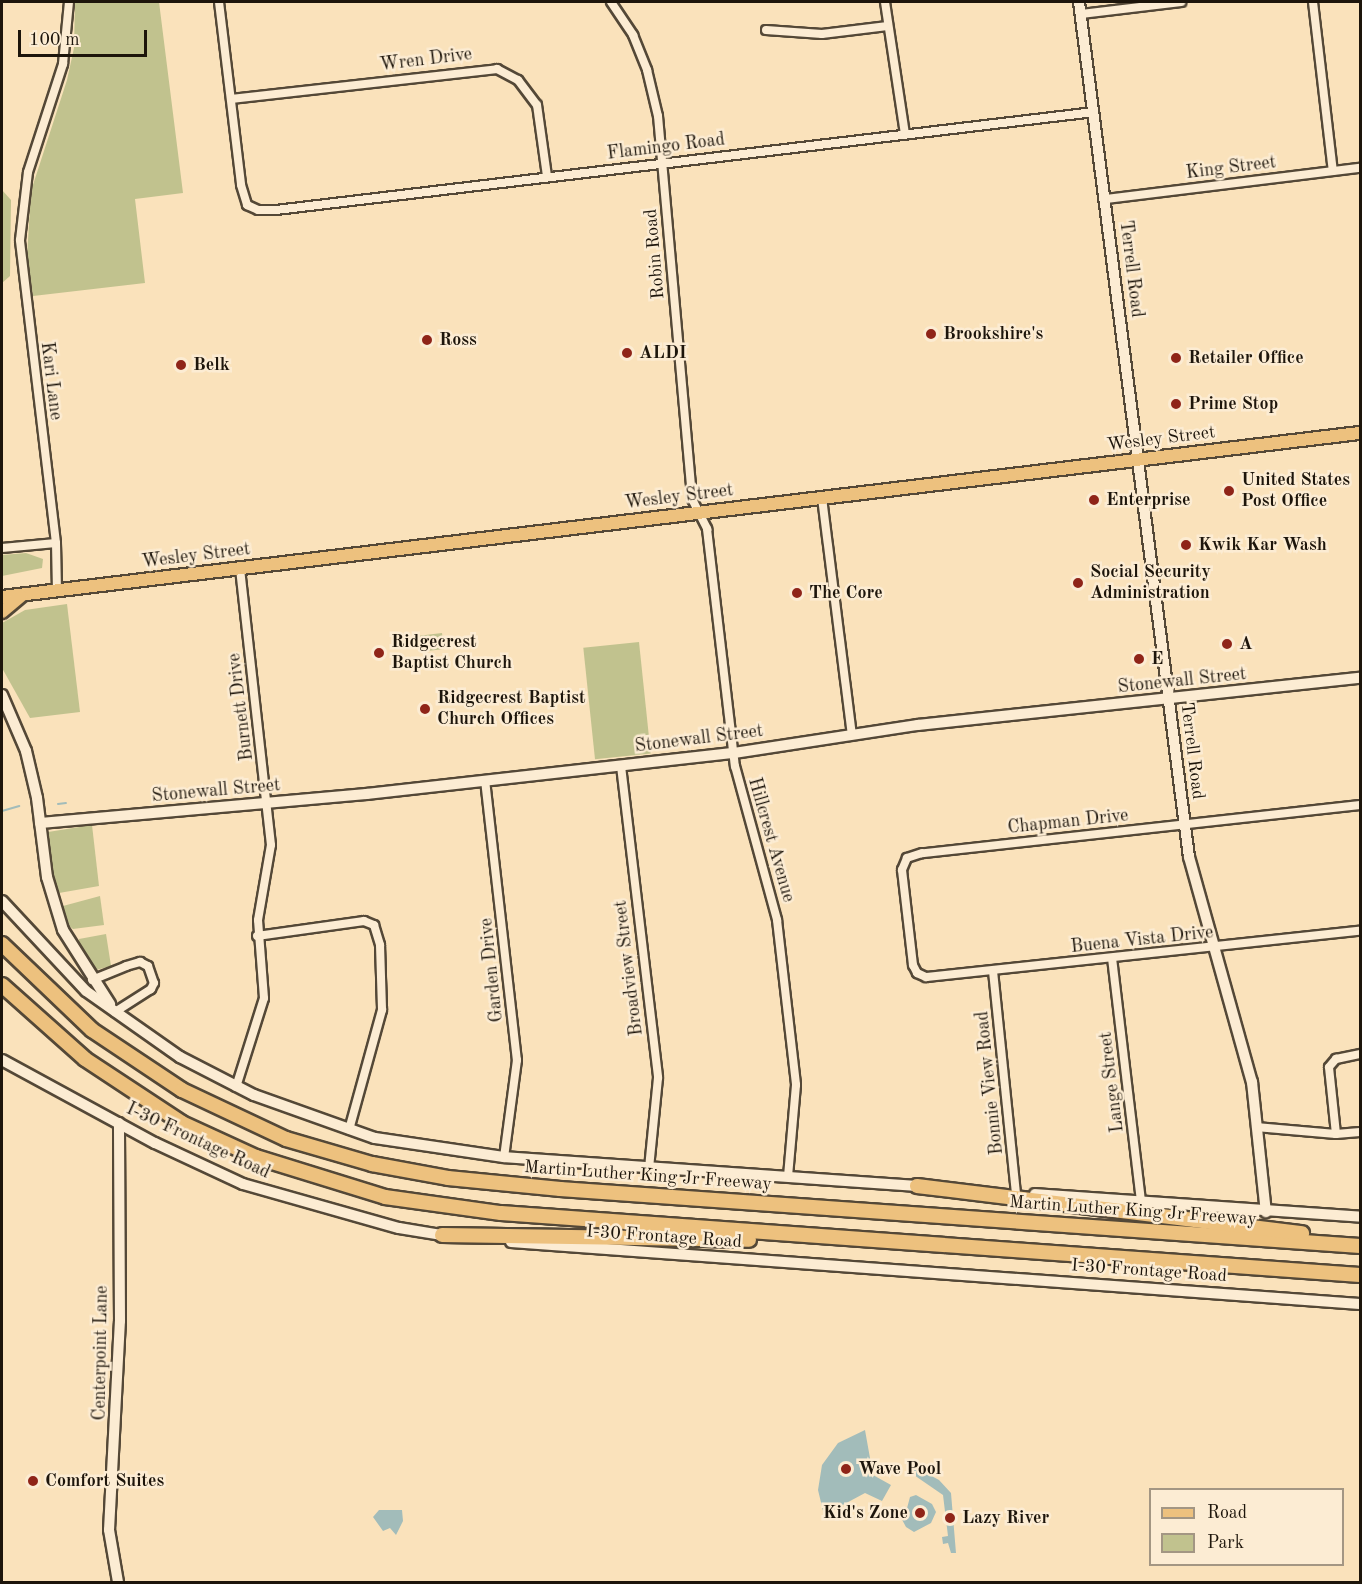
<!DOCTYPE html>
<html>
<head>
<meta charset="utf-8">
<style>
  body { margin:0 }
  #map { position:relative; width:1362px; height:1584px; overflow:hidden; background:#fae2bb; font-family:"Old Standard TT",serif }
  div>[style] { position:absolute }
  .green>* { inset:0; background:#c1c28e; transform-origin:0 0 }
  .water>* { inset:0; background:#a2bcba }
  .stream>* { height:2px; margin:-1px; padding:0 1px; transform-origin:1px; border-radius:1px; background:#a2bcba }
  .roads { filter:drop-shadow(2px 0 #544837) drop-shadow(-2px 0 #544837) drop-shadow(0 2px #544837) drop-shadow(0 -2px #544837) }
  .street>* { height:8px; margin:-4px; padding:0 4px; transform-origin:4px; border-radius:4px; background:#fcecd3 }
  .secondary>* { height:10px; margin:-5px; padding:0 5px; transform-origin:5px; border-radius:5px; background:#fcecd3 }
  .primary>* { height:12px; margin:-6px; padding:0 6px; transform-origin:6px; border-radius:6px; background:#edc17e }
  .highway>* { height:14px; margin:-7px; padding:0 7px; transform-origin:7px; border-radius:7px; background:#edc17e }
  .dots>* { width:16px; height:16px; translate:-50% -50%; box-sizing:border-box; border:3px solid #fcecd3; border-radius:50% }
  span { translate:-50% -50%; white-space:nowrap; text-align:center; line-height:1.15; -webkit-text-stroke:5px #fcecd3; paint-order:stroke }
  .street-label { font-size:18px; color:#1d150b }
  .poi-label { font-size:18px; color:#1d150b; font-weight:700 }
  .left { translate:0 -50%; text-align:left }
  .right { translate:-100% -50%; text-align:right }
  .frame { position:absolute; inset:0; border:3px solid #1d150b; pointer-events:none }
  .legend { position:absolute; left:1149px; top:1488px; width:195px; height:78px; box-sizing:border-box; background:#fcecd3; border:2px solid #a39683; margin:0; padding:8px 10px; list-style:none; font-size:18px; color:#1d150b }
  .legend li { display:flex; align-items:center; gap:12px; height:30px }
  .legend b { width:30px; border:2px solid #a39683 }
  .scale { position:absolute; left:18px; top:30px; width:129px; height:27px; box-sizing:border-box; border:3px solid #1d150b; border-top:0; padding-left:8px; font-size:18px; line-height:21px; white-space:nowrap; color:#1d150b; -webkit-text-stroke:4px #fcecd3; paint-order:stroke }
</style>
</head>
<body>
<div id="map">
  <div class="green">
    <i style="clip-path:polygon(75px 2px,159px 2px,183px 193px,135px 199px,145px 283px,33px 296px,27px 257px,31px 191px,67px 80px,74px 48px)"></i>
    <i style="clip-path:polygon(2px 190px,11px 200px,10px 276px,2px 283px)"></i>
    <i style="clip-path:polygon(26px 553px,43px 559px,42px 568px,2px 576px,2px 555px)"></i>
    <i style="clip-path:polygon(67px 604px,80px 712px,30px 718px,2px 668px,2px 623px,25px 610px)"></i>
    <i style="left:442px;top:633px;width:16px;height:25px;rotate:83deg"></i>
    <i style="left:639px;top:642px;width:112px;height:56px;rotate:84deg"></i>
    <i style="clip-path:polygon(92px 825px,99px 886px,59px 893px,51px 872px,48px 832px)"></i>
    <i style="clip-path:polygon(100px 896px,104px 925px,73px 929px,69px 926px,63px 906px)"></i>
    <i style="clip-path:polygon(106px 934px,111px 966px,96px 970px,79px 948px,79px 939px)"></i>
  </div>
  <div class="water">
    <i style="clip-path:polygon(865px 1430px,873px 1475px,891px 1485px,882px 1501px,865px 1493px,824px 1515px,818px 1490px,822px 1465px,838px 1443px)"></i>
    <i style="clip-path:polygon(911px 1465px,939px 1480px,951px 1493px,956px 1553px,951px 1553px,948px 1543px,943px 1544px,942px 1537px,948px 1536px,943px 1495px,911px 1473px)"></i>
    <i style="clip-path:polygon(916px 1495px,932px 1504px,936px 1512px,931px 1523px,914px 1532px,906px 1527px,899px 1514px,906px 1512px,910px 1497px)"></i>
    <i style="clip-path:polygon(379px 1510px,402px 1510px,403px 1521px,396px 1535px,390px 1528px,383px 1531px,373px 1517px)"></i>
  </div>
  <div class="stream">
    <i style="left:58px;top:804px;width:8px;rotate:-7deg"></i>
    <i style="left:2px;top:811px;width:18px;rotate:-16deg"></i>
  </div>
  <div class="roads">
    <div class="street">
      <i style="left:219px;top:2px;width:184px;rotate:83.1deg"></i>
      <i style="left:241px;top:185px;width:21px;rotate:73deg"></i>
      <i style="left:247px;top:205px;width:12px;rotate:24deg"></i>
      <i style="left:258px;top:210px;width:18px"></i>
      <i style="left:276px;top:210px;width:824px;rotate:-6.83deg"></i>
      <i style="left:611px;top:2px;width:40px;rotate:56deg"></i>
      <i style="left:633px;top:35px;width:38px;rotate:68deg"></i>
      <i style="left:647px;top:70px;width:47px;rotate:76.6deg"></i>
      <i style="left:658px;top:116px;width:385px;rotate:84.9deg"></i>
      <i style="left:692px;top:499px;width:34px;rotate:63deg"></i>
      <i style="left:707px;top:529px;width:239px;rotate:83.3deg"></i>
      <i style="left:735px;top:766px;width:160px;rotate:74.7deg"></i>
      <i style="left:777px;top:920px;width:166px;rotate:83.4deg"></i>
      <i style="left:796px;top:1085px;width:92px;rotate:95deg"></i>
      <i style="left:885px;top:2px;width:134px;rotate:81.4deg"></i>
      <i style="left:1313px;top:2px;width:170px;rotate:83.3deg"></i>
      <i style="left:1081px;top:14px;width:101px;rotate:-6.8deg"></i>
      <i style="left:766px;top:30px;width:56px;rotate:4.1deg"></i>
      <i style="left:822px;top:34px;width:66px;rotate:-6.9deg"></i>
      <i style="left:231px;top:99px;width:268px;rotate:-6.4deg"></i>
      <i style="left:497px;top:69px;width:24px;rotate:28deg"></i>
      <i style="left:518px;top:80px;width:31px;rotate:53deg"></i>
      <i style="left:537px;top:105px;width:72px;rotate:82deg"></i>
      <i style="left:1106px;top:199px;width:256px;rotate:-7deg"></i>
      <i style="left:822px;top:498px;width:238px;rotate:82.8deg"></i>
      <i style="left:2px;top:548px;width:54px;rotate:-5.3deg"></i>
      <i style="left:57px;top:591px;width:48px;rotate:-91.2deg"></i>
      <i style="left:56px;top:543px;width:305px;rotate:-96.8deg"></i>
      <i style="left:20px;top:240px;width:68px;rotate:-83.3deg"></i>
      <i style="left:28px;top:172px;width:114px;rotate:-72deg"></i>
      <i style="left:63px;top:64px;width:62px;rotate:-84.5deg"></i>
      <i style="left:621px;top:766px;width:314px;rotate:83.2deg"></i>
      <i style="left:658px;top:1078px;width:90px;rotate:95.7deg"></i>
      <i style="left:485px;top:780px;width:282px;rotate:83.5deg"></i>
      <i style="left:517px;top:1060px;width:98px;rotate:97.6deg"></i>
      <i style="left:1360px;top:805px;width:441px;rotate:173.7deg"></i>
      <i style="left:922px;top:853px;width:16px;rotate:162deg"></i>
      <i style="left:907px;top:858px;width:13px;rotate:113deg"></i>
      <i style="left:902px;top:870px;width:96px;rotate:83.4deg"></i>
      <i style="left:913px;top:965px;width:9px;rotate:63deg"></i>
      <i style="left:917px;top:973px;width:10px;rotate:24deg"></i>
      <i style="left:926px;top:977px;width:436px;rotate:-6.1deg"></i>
      <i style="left:257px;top:936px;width:108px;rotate:-8deg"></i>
      <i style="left:364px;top:921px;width:11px;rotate:22deg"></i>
      <i style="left:374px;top:925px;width:21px;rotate:73deg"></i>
      <i style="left:380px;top:945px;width:65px;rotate:88.2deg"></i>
      <i style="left:382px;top:1010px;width:124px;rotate:105.4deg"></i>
      <i style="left:1112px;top:958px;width:246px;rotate:83.2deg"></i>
      <i style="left:993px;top:971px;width:223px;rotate:84.1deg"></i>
      <i style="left:92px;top:980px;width:37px;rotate:-22deg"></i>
      <i style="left:126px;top:966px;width:15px;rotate:-16deg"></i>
      <i style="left:140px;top:962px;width:9px;rotate:27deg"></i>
      <i style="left:148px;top:966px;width:18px;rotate:71deg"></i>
      <i style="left:154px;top:983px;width:7px;rotate:117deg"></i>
      <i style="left:151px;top:989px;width:43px;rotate:147.4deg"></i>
      <i style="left:236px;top:1087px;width:93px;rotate:-72.5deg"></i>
      <i style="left:264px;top:998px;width:78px;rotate:-94.4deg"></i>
      <i style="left:258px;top:920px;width:76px;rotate:-80.2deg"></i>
      <i style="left:271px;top:845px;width:279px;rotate:-96.4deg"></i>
      <i style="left:1256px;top:1127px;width:80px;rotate:5deg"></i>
      <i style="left:1336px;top:1134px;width:24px;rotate:-5deg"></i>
      <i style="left:1336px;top:1134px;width:67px;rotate:-96deg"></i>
      <i style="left:1329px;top:1067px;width:11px;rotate:-49deg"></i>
      <i style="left:1336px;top:1059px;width:25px;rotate:-12deg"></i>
    </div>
    <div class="secondary">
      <i style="left:1079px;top:2px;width:862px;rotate:82.67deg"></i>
      <i style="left:1189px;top:857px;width:234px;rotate:74.4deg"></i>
      <i style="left:1252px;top:1082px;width:131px;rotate:83.9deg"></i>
      <i style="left:2px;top:695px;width:61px;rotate:66.8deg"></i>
      <i style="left:26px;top:751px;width:48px;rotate:76.8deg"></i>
      <i style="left:37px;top:798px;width:80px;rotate:82.8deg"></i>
      <i style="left:47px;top:877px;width:55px;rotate:73.2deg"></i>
      <i style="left:63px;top:930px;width:88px;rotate:57.6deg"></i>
      <i style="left:40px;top:823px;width:328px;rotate:-5.1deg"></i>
      <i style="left:367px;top:794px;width:369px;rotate:-6.4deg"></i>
      <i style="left:734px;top:753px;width:186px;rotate:-8.7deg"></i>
      <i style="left:918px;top:725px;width:444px;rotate:-6.1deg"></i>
      <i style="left:2px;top:901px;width:123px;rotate:47deg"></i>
      <i style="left:86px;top:991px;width:115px;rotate:35.1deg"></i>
      <i style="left:180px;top:1057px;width:83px;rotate:27.2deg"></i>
      <i style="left:254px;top:1095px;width:128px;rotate:19.6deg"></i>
      <i style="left:375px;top:1138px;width:130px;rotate:8.4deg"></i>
      <i style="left:504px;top:1157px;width:420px;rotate:4deg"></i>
      <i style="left:2px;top:1060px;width:174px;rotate:28.5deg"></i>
      <i style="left:155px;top:1143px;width:97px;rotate:25deg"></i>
      <i style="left:243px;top:1184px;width:162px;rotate:15.8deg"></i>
      <i style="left:399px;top:1228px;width:50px;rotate:9.3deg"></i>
      <i style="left:1035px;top:1194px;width:326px;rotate:4deg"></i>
      <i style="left:511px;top:1242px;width:851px;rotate:4.18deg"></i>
      <i style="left:118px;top:1582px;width:53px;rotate:-99.8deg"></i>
      <i style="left:109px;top:1530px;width:209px;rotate:-87deg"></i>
      <i style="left:120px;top:1321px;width:198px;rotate:-90.3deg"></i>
    </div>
    <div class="primary">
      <i style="left:2px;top:597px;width:1368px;rotate:-6.89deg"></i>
      <i style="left:2px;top:612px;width:25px;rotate:-40deg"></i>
    </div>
    <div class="highway">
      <i style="left:2px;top:944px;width:124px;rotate:43.7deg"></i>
      <i style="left:92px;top:1030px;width:108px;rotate:33.7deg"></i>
      <i style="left:182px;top:1090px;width:115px;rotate:25.2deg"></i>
      <i style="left:286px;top:1139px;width:90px;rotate:16.2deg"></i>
      <i style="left:372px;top:1164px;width:77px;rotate:10.4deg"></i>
      <i style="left:448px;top:1178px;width:113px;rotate:5.6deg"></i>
      <i style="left:560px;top:1189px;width:802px;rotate:4.08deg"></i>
      <i style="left:2px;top:985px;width:111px;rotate:41.7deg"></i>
      <i style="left:85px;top:1059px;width:116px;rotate:33.4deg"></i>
      <i style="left:182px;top:1123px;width:81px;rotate:24.7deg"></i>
      <i style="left:256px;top:1157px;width:135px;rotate:17.2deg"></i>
      <i style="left:385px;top:1197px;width:117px;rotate:7.9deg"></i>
      <i style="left:501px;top:1213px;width:861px;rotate:4.13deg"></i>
      <i style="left:917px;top:1186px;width:388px;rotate:7deg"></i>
      <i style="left:442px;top:1235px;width:307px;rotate:0.9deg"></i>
    </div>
  </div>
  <div class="dots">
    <i style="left:931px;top:334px;background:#8f2418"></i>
    <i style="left:427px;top:340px;background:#8f2418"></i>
    <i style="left:627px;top:353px;background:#8f2418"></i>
    <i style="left:1176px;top:358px;background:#8f2418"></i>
    <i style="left:181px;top:365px;background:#8f2418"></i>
    <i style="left:1176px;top:404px;background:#8f2418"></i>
    <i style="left:1229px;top:491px;background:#8f2418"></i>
    <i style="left:1094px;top:500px;background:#8f2418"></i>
    <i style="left:1186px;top:545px;background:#8f2418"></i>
    <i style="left:1078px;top:583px;background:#8f2418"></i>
    <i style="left:797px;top:593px;background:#8f2418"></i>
    <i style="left:1227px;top:644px;background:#8f2418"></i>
    <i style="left:379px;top:653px;background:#8f2418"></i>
    <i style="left:1139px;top:659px;background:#8f2418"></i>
    <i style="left:425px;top:709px;background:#8f2418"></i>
    <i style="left:846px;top:1469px;background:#8f2418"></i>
    <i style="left:33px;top:1481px;background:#8f2418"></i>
    <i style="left:920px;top:1513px;background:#8f2418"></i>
    <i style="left:950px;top:1518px;background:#8f2418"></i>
  </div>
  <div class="street-label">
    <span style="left:426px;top:60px;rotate:-7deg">Wren Drive</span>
    <span style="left:666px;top:147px;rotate:-7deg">Flamingo Road</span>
    <span style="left:1231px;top:168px;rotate:-7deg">King Street</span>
    <span style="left:655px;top:254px;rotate:-95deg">Robin Road</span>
    <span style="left:1131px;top:269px;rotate:83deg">Terrell Road</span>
    <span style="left:51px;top:381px;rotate:83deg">Kari Lane</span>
    <span style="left:1161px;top:439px;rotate:-7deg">Wesley Street</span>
    <span style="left:679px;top:497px;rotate:-7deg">Wesley Street</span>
    <span style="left:196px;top:556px;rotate:-7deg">Wesley Street</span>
    <span style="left:1182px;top:681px;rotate:-6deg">Stonewall Street</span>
    <span style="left:241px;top:707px;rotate:-97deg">Burnett Drive</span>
    <span style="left:699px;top:739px;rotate:-7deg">Stonewall Street</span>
    <span style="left:1192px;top:751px;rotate:83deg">Terrell Road</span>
    <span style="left:216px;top:791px;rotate:-5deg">Stonewall Street</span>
    <span style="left:1068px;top:822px;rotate:-6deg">Chapman Drive</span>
    <span style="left:771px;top:840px;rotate:74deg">Hillcrest Avenue</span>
    <span style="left:1142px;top:940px;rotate:-6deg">Buena Vista Drive</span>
    <span style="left:629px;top:968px;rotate:-97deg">Broadview Street</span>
    <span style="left:492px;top:970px;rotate:-96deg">Garden Drive</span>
    <span style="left:1112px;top:1082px;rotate:-97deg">Lange Street</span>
    <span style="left:990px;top:1083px;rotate:-96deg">Bonnie View Road</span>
    <span style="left:198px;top:1141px;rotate:25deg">I-30 Frontage Road</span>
    <span style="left:648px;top:1176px;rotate:4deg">Martin Luther King Jr Freeway</span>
    <span style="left:1133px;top:1211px;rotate:4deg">Martin Luther King Jr Freeway</span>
    <span style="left:664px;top:1237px;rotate:4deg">I-30 Frontage Road</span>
    <span style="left:1149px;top:1271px;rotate:4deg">I-30 Frontage Road</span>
    <span style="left:101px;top:1353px;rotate:-89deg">Centerpoint Lane</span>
  </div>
  <div class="poi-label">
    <span class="left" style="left:943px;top:334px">Brookshire's</span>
    <span class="left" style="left:439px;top:340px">Ross</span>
    <span class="left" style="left:639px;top:353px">ALDI</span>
    <span class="left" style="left:1188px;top:358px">Retailer Office</span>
    <span class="left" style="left:193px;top:365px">Belk</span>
    <span class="left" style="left:1188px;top:404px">Prime Stop</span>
    <span class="left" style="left:1241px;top:491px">United States<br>Post Office</span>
    <span class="left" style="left:1106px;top:500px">Enterprise</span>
    <span class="left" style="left:1198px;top:545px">Kwik Kar Wash</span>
    <span class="left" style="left:1090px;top:583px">Social Security<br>Administration</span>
    <span class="left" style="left:809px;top:593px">The Core</span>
    <span class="left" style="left:391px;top:653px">Ridgecrest<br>Baptist Church</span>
    <span class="left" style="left:1239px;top:644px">A</span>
    <span class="left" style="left:1151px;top:659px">E</span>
    <span class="left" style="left:437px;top:709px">Ridgecrest Baptist<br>Church Offices</span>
    <span class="left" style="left:858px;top:1469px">Wave Pool</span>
    <span class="left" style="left:45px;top:1481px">Comfort Suites</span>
    <span class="right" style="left:908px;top:1513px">Kid's Zone</span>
    <span class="left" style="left:962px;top:1518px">Lazy River</span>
  </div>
  <div class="frame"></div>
  <ul class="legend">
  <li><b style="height:8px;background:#edc17e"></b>Road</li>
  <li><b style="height:16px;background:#c1c28e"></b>Park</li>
  </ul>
  <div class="scale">100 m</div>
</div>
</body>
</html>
